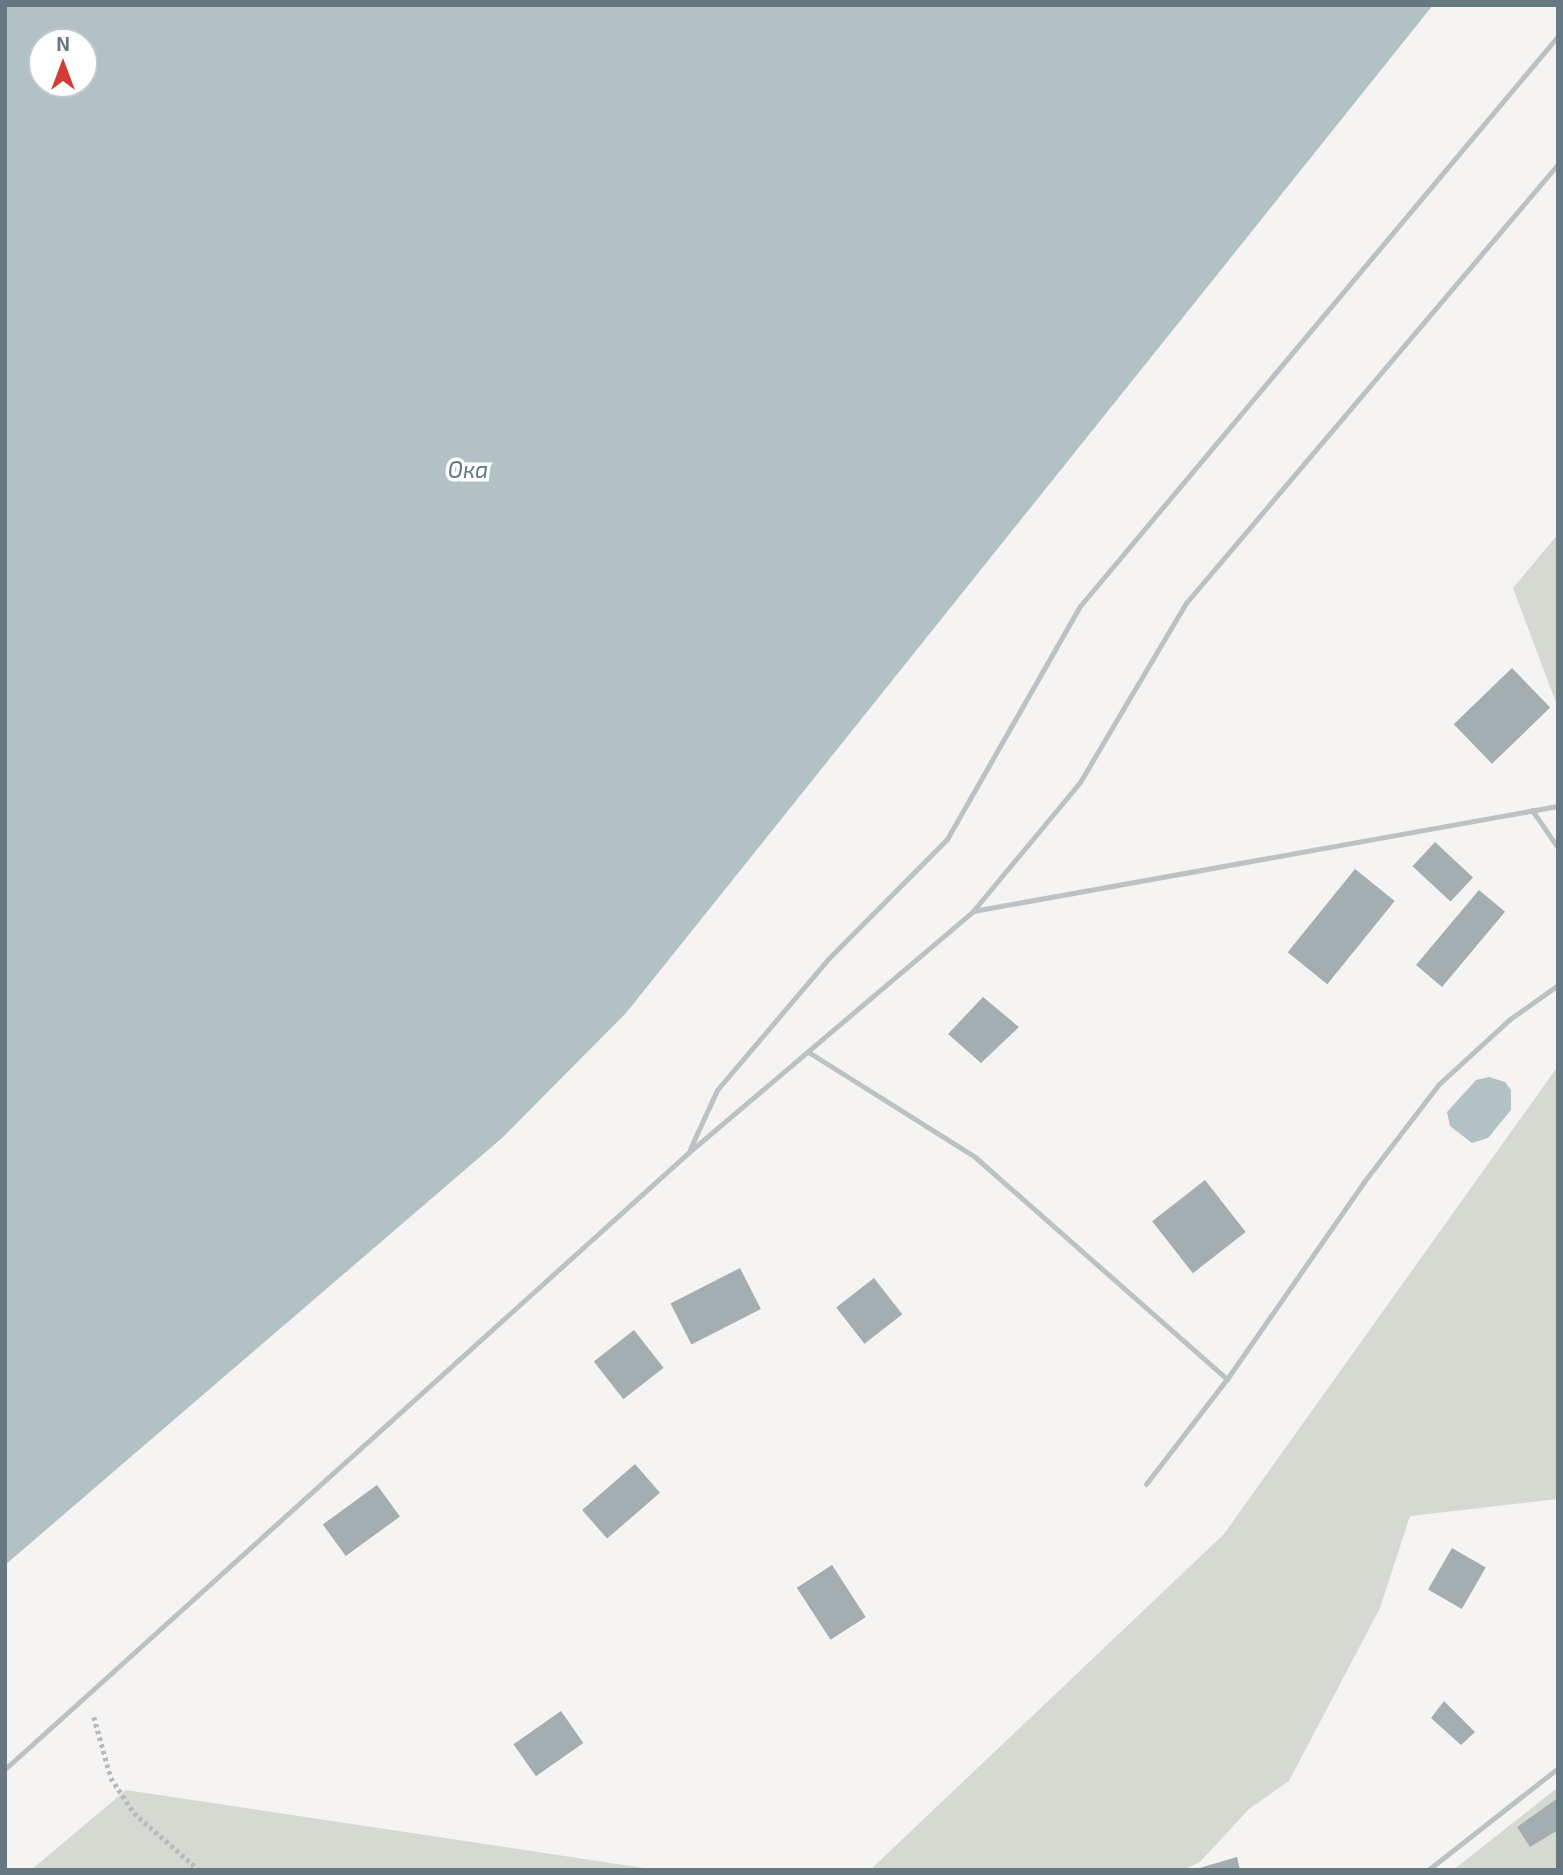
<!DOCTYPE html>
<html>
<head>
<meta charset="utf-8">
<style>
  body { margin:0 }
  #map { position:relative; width:1563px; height:1875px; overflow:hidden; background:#f5f4f2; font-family:"Exo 2",sans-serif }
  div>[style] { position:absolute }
  .green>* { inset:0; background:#d6d9d1 }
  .water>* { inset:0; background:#b2c1c3 }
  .building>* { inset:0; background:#a4adb0; transform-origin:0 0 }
  .path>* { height:4.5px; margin-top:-2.25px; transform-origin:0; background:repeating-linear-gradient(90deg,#b6babb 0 3.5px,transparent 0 7px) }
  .lane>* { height:5px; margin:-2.5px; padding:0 2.5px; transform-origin:2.5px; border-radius:2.5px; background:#bcc1c3 }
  span { translate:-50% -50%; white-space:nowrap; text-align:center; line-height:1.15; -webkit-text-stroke:7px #fff; paint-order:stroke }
  .water-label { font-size:23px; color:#637b7d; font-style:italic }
  .frame { position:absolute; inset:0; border:7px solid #677980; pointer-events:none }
  .north { position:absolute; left:28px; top:28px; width:70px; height:70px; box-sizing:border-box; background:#fff; border:2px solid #c2c9cc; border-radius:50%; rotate:0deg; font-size:19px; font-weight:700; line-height:28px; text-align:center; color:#677980 }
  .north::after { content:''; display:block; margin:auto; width:24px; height:32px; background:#d23c35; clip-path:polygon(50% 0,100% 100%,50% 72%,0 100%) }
</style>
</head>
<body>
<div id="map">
  <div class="green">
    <i style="clip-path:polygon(1558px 534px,1558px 708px,1513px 588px)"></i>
    <i style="clip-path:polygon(1558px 1066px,1558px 1499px,1410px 1516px,1380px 1608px,1289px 1781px,1249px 1809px,1200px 1862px,1183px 1870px,870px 1870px,1224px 1534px)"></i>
    <i style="clip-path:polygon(1558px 1787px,1558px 1870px,1453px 1870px,1528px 1811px)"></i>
    <i style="clip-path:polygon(126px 1790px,657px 1870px,31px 1870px)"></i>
  </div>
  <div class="water">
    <i style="clip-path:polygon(evenodd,5px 5px,1433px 5px,626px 1013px,502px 1138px,5px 1565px,5px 5px,42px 42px,84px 42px,84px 84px,42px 84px,42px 42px)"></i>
    <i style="clip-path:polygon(1489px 1077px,1505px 1082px,1511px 1090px,1511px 1110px,1488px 1138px,1472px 1143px,1450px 1126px,1447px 1112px,1476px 1080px)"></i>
  </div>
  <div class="building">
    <i style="left:1512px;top:668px;width:55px;height:81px;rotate:46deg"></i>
    <i style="left:1435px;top:842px;width:52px;height:33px;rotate:43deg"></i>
    <i style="left:1355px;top:869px;width:51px;height:107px;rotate:39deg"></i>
    <i style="left:1479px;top:890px;width:34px;height:98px;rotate:40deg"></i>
    <i style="clip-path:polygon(983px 997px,1019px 1027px,981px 1063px,948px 1034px)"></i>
    <i style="left:1205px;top:1180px;width:66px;height:67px;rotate:52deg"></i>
    <i style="left:740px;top:1268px;width:46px;height:78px;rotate:63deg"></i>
    <i style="left:874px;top:1278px;width:46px;height:48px;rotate:52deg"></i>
    <i style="left:634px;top:1330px;width:48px;height:51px;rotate:52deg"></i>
    <i style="left:635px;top:1464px;width:38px;height:70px;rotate:49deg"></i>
    <i style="left:377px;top:1485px;width:39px;height:67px;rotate:54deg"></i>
    <i style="left:1452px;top:1548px;width:39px;height:48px;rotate:30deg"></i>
    <i style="left:832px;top:1565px;width:62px;height:42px;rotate:57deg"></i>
    <i style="clip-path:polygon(1444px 1701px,1475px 1732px,1461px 1745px,1431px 1718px)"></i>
    <i style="left:561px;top:1711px;width:39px;height:58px;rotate:55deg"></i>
    <i style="clip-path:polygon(1558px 1798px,1558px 1830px,1530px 1847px,1517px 1827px)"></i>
    <i style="clip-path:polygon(1237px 1857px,1240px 1870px,1196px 1870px,1196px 1869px)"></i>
  </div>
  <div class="path">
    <i style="left:94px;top:1717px;width:63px;rotate:74.4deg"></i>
    <i style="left:111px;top:1778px;width:42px;rotate:56.7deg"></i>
    <i style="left:134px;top:1813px;width:86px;rotate:41.2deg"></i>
  </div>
  <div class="lane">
    <i style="left:1532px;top:810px;width:46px;rotate:55.6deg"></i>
    <i style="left:973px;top:911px;width:594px;rotate:-10.18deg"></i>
    <i style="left:810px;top:1053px;width:195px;rotate:32.2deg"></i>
    <i style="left:975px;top:1157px;width:336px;rotate:41.4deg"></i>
    <i style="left:690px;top:1149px;width:65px;rotate:-65.4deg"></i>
    <i style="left:717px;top:1090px;width:173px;rotate:-49.7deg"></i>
    <i style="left:829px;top:958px;width:168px;rotate:-45.2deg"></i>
    <i style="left:947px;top:839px;width:268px;rotate:-60.3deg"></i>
    <i style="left:1080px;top:606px;width:744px;rotate:-50.02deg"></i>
    <i style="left:1146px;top:1484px;width:133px;rotate:-52.4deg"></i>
    <i style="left:1227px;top:1379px;width:239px;rotate:-55.2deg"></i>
    <i style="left:1363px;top:1183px;width:125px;rotate:-52.5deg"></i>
    <i style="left:1439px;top:1084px;width:96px;rotate:-42.5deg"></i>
    <i style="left:1510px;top:1019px;width:59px;rotate:-35.3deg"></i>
    <i style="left:5px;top:1769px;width:920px;rotate:-42.05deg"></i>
    <i style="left:688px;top:1153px;width:374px;rotate:-40.3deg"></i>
    <i style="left:973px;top:911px;width:168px;rotate:-50.3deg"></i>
    <i style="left:1080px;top:782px;width:208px;rotate:-59.4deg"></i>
    <i style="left:1186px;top:603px;width:575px;rotate:-49.72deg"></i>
    <i style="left:1428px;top:1870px;width:165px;rotate:-38.1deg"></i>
  </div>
  <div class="water-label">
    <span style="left:468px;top:469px">Ока</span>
  </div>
  <div class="frame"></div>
  <div class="north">N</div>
</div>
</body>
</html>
